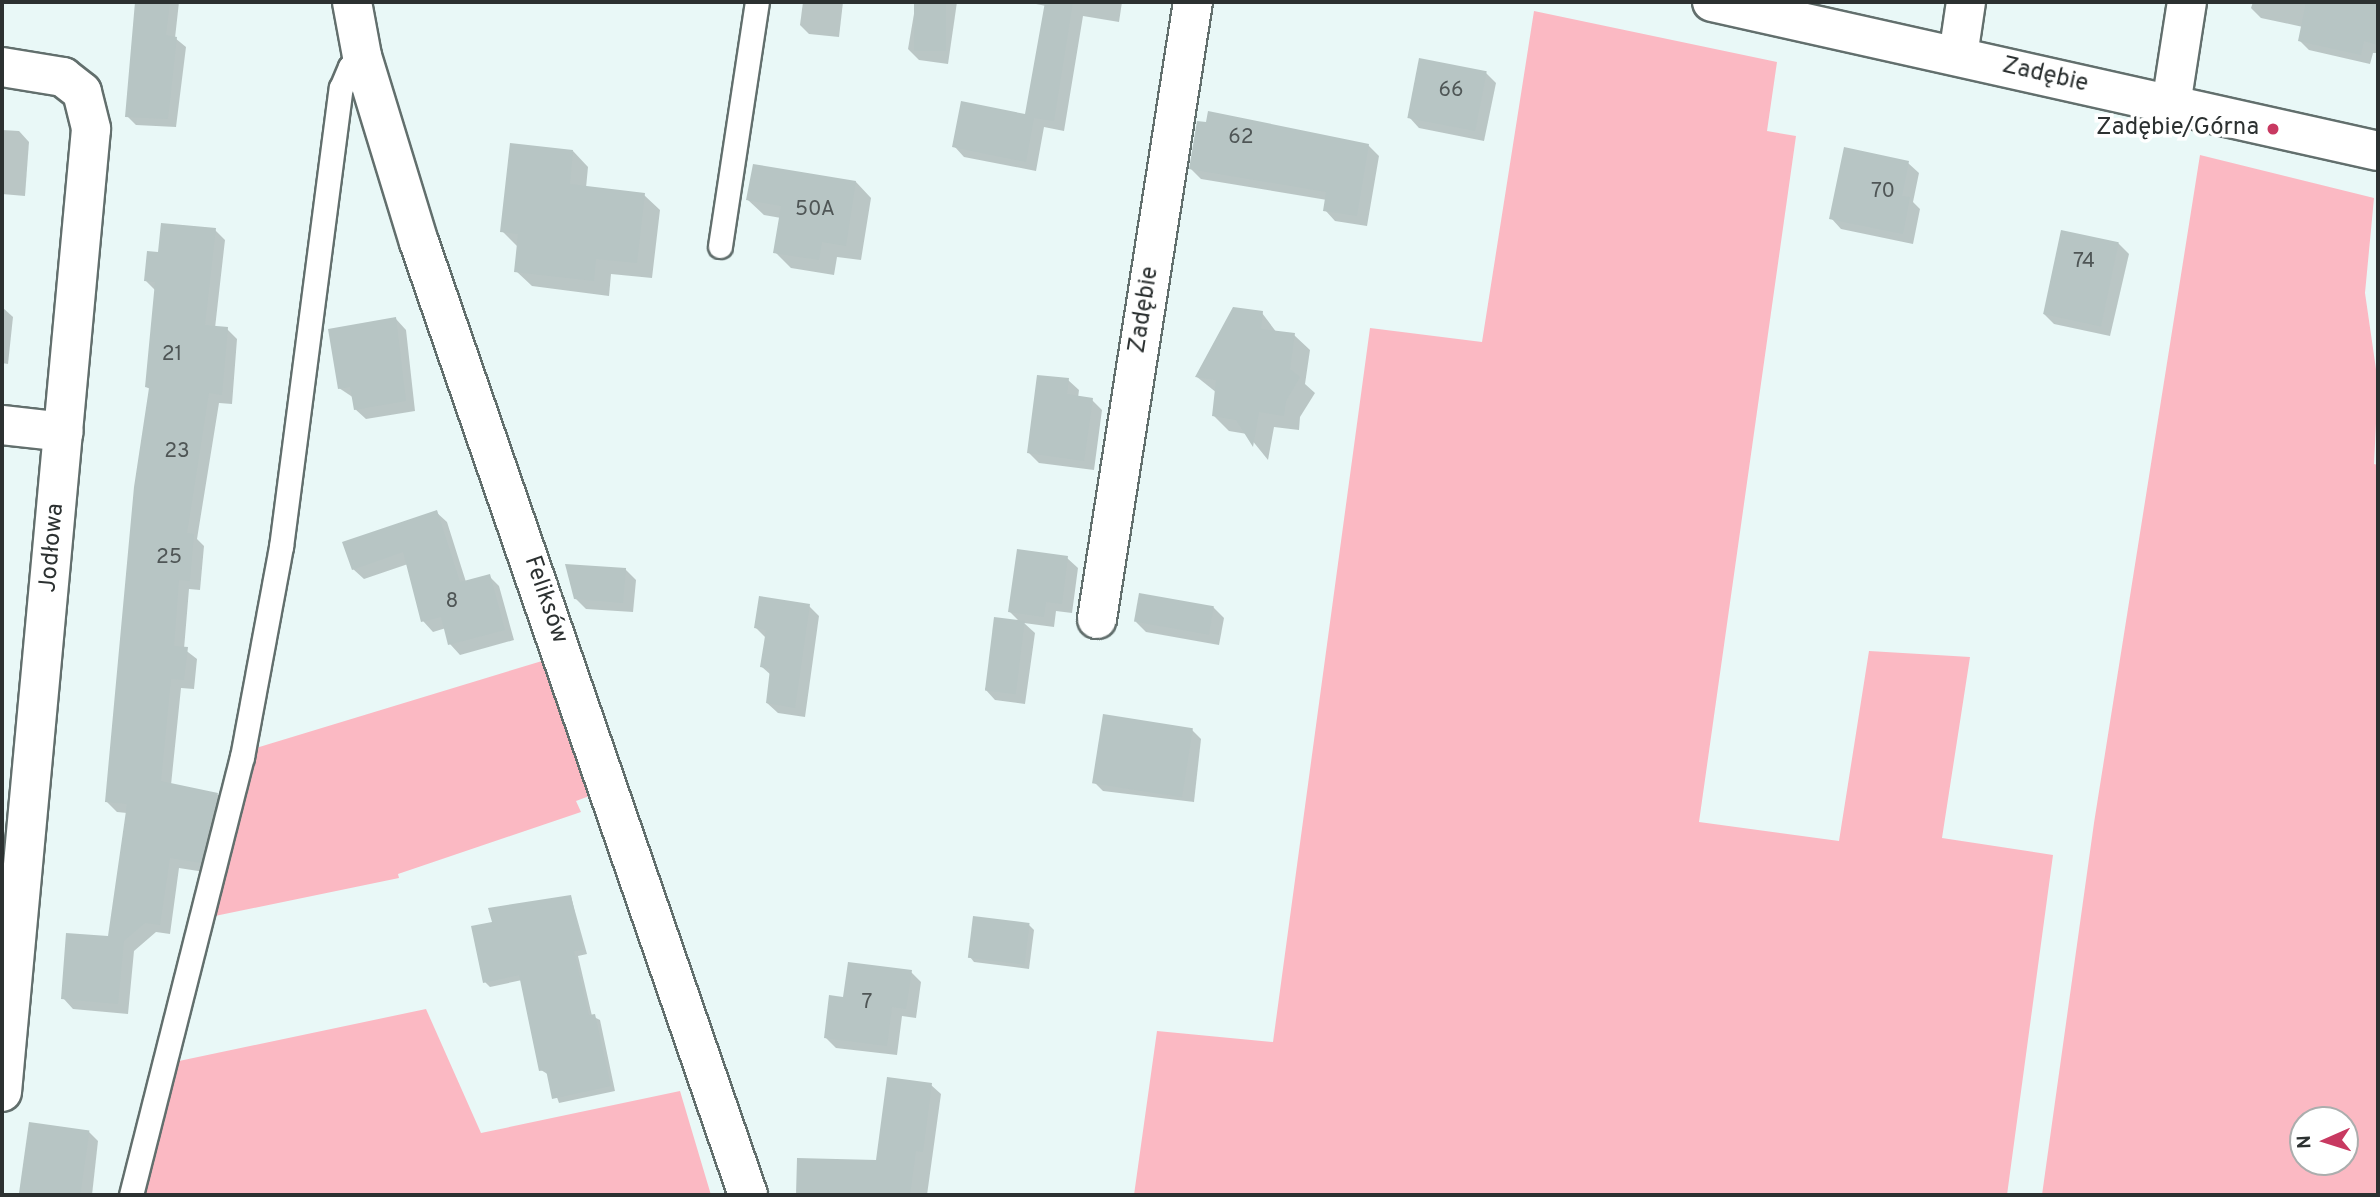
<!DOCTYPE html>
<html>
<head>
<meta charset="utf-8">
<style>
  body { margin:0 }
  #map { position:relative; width:2380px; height:1197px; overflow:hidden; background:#e9f8f7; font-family:Overpass,sans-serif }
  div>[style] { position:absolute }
  .green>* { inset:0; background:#fbb9c3 }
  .shadow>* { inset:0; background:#0003 }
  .building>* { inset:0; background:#b7c5c4; transform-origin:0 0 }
  .roads { filter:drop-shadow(2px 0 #626f6d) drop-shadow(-2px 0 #626f6d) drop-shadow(0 2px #626f6d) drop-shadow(0 -2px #626f6d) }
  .service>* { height:23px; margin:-11.5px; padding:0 11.5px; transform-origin:11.5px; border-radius:11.5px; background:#fff }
  .minor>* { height:38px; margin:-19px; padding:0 19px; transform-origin:19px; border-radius:19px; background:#fff }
  .tertiary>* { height:38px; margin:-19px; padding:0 19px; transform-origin:19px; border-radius:19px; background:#fff }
  .dots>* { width:19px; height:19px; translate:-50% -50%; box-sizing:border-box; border:4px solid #fff; border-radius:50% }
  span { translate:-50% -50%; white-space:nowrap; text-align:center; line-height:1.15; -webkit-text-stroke:7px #fff; paint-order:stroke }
  .number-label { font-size:21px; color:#4f5656 }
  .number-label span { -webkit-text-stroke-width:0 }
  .street-label { font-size:24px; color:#2c3131 }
  .poi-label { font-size:24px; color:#2c3131 }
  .right { translate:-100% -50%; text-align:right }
  .frame { position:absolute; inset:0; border:4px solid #2c3131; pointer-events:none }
  .north { position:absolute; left:2289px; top:1106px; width:70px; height:70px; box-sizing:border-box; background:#fff; border:2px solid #abadad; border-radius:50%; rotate:267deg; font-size:19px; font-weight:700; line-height:28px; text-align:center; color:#2c3131 }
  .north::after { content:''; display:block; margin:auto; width:24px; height:32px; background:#c83961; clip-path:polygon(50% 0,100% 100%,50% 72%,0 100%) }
</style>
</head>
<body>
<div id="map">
  <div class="green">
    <i style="clip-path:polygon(1534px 11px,1777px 62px,1767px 131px,1796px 136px,1699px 822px,1839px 841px,1869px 651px,1970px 657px,1942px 838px,2053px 855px,2007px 1195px,1134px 1195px,1157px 1031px,1273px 1042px,1370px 328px,1482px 342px)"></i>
    <i style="clip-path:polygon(evenodd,2200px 155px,2374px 198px,2365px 293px,2378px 383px,2374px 464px,2378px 465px,2378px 1195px,2042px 1195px,2094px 823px,2200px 155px,2345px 1120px,2345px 1162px,2303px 1162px,2303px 1120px,2345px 1120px)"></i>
    <i style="clip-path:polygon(542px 661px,592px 795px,576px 801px,581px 812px,398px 874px,399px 878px,210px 917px,256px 748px)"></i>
    <i style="clip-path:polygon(426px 1009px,481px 1133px,680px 1091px,711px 1195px,140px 1195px,179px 1061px)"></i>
  </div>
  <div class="shadow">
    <i style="clip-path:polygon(137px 2px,179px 2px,175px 38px,186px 47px,176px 127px,136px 125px,127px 116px)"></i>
    <i style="clip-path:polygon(803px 2px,843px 2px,839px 37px,809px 34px,800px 25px)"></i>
    <i style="clip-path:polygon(916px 2px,957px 2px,948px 64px,919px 60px,908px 49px)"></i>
    <i style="clip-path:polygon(1026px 2px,1122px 2px,1119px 22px,1083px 16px,1064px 131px,1044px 127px,1036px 171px,964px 157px,954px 146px,1026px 116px,1046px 6px)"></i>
    <i style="clip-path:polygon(2253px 2px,2378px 2px,2378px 53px,2373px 53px,2370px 64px,2309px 50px,2300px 41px,2303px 27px,2261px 18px,2251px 8px)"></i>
    <i style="clip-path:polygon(1486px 73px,1496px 83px,1484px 141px,1419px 128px,1409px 117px)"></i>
    <i style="clip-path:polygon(2px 130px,19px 131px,29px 142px,25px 196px,2px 194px)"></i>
    <i style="clip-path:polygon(1368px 145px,1379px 156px,1367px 226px,1335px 221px,1325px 210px,1327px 200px,1201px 179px,1191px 169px)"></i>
    <i style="clip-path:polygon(573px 151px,588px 167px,586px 188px,644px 195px,660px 210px,652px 278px,611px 274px,609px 296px,532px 286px,516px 271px,518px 247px,502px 231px)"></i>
    <i style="clip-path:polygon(1908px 163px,1919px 173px,1913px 202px,1920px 209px,1913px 244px,1841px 229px,1831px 218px)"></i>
    <i style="clip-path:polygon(856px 182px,871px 198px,861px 260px,837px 257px,834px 275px,791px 268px,775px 252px,781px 218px,764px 215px,748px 200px)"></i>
    <i style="clip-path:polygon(215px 230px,225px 240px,215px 328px,227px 329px,237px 339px,232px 404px,219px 403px,197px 539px,204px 546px,200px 590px,189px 589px,184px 649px,197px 659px,194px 689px,181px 688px,171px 785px,218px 795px,228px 805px,211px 873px,179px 868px,170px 934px,156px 932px,134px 951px,128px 1014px,73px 1009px,63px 998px,109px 938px,127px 813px,117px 812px,107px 802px,151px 390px,147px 387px,156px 291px,146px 281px,160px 254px)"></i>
    <i style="clip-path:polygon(2118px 243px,2129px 254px,2110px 336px,2054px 324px,2044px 314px)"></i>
    <i style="clip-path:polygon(2px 307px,13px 317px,8px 364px,2px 363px)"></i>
    <i style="clip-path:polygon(1262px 313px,1277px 333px,1294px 335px,1310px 350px,1305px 384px,1315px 393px,1300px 417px,1299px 430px,1274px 427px,1268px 460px,1247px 434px,1229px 431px,1214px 416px,1217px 393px,1197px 377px)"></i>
    <i style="clip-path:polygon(396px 319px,406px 330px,415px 411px,366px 419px,355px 409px,354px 398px,339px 388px)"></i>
    <i style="clip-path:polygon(1068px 380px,1079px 390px,1078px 398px,1092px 400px,1102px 410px,1094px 470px,1039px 463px,1029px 453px)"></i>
    <i style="clip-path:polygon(436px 512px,447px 522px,466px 582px,489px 576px,499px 586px,514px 640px,460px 655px,450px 644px,446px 628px,433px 632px,423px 621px,408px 564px,364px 579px,353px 569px)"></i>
    <i style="clip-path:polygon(1067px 558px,1078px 568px,1072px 613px,1056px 611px,1054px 627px,1024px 623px,1035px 633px,1025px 704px,995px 700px,985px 689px,1021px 623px,1010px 612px)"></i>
    <i style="clip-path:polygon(625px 569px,636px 580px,633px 612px,586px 609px,575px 598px)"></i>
    <i style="clip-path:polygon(809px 606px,819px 616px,805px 717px,778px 713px,767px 703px,771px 675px,762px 667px,766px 638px,756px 628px)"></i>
    <i style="clip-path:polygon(1213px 607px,1224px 618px,1219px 645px,1146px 632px,1136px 622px)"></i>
    <i style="clip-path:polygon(1192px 730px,1201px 739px,1194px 802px,1103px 791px,1094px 782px)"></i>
    <i style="clip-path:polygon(571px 897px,587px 954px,578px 956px,592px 1016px,600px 1020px,615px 1091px,559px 1103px,549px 1075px,541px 1070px,522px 980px,490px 987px,485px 982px,494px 923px)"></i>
    <i style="clip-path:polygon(1029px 925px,1034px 930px,1029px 969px,974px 962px,970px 957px)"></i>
    <i style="clip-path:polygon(911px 972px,921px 982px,916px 1018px,902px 1016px,897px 1055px,836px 1048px,825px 1037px,845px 999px)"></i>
    <i style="clip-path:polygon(931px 1085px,941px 1094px,927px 1195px,798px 1195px,799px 1160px,878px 1162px)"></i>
    <i style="clip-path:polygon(30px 1124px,88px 1131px,98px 1141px,92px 1195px,20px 1195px)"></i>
  </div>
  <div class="building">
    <i style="clip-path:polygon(135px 2px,170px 2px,166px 35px,177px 37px,168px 119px,125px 117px)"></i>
    <i style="left:914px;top:2px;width:32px;height:49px"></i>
    <i style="clip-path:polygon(1045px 2px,1073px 2px,1054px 121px,1034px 118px,1026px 162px,952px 147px,961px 101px,1025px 114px)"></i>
    <i style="clip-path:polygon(2306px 2px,2378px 2px,2378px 45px,2364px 41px,2361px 55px,2298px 41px)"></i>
    <i style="left:1419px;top:58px;width:69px;height:61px;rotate:11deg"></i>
    <i style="clip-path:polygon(1208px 111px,1369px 144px,1357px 216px,1323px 211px,1326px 192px,1189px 169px,1197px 121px,1206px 122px)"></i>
    <i style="clip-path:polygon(510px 143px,573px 150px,570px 184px,645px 193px,637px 263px,596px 259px,594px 281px,514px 272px,518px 234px,500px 232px)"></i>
    <i style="clip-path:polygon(1844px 147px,1909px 161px,1902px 196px,1910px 197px,1903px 234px,1829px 219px)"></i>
    <i style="clip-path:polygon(753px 164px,856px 181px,846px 246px,822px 242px,819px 260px,773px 253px,781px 206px,746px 200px)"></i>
    <i style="clip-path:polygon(161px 223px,216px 228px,205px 325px,228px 327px,222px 395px,209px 393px,187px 533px,194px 534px,190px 581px,179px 580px,174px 646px,188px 647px,184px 680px,171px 679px,161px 781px,218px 793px,201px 863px,170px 858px,160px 925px,145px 923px,124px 941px,118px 1004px,61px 999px,66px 933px,108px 936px,127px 804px,105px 802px,134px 487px,149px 388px,145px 387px,155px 282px,144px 281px,147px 251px,158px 252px)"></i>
    <i style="left:2061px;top:230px;width:59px;height:86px;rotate:12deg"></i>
    <i style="clip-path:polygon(1233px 307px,1263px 311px,1261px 329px,1295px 333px,1290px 369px,1300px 377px,1286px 401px,1284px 416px,1259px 412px,1253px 447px,1236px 420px,1212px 416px,1216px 380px,1195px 377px)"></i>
    <i style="clip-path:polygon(396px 317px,406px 401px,354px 410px,350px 387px,338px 389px,328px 329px)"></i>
    <i style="clip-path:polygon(1037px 375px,1069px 378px,1067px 394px,1093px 398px,1084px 461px,1027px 453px)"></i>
    <i style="clip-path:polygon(437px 510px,460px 582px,490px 574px,505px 630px,448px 645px,441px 617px,421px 622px,403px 552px,352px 570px,342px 542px)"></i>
    <i style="clip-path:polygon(1017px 549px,1068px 556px,1062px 604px,1046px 602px,1044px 617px,1008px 612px)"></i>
    <i style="clip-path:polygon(565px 564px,626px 568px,623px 603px,574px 599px)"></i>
    <i style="left:1139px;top:593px;width:76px;height:29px;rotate:10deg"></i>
    <i style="clip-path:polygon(759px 596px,810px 604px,795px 708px,766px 703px,770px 669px,760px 667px,766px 630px,754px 628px)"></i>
    <i style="left:994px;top:617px;width:31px;height:74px;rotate:7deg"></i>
    <i style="left:1103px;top:714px;width:91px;height:70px;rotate:9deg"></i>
    <i style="clip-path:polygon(571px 895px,583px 950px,574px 951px,589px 1015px,595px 1014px,611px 1086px,552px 1099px,546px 1070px,539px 1071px,519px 975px,483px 983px,471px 926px,492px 922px,488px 908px)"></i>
    <i style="left:973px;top:916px;width:57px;height:42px;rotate:7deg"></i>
    <i style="clip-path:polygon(848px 962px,912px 970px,906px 1009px,892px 1007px,887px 1046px,824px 1038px,829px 995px,843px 997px)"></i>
    <i style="clip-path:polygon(887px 1077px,932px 1083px,923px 1152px,916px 1151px,910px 1195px,796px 1195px,797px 1158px,876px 1160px)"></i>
    <i style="left:29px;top:1122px;width:61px;height:74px;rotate:8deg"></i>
  </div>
  <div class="roads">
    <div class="service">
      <i style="left:720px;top:246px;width:247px;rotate:-81.4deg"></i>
      <i style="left:131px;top:1195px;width:452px;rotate:-75.8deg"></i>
      <i style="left:242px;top:757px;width:214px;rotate:-79.5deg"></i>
      <i style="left:281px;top:547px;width:463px;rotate:-82.6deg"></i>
      <i style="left:341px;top:88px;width:23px;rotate:-67deg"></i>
      <i style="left:350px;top:67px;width:16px;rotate:-43deg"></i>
    </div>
    <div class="minor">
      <i style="left:352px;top:2px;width:55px;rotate:79.5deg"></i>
      <i style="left:362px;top:56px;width:195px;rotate:73deg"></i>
      <i style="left:419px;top:242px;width:1008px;rotate:70.95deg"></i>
      <i style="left:1958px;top:56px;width:55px;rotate:-81.6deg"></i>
      <i style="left:2px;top:67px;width:62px;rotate:9.3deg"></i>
      <i style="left:63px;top:77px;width:24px;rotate:38deg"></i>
      <i style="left:82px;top:92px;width:38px;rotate:76deg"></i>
      <i style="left:91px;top:129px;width:967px;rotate:95.28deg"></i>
      <i style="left:2171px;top:105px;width:104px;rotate:-81.2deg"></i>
      <i style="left:2px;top:425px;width:62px;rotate:6.4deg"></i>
      <i style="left:1097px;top:619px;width:624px;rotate:-81.16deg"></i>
    </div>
    <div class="tertiary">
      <i style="left:1712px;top:2px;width:682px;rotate:12.61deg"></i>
    </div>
  </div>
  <div class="dots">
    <i style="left:2273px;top:129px;background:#c83961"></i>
  </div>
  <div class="number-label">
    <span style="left:1451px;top:91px">66</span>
    <span style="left:1241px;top:138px">62</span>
    <span style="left:1883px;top:192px">70</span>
    <span style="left:815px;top:210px">50A</span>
    <span style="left:2084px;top:262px">74</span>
    <span style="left:172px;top:355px">21</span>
    <span style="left:177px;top:452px">23</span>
    <span style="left:169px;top:558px">25</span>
    <span style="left:452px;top:602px">8</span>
    <span style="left:867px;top:1003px">7</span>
  </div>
  <div class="street-label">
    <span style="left:2045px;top:76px;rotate:13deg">Zadębie</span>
    <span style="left:1145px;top:310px;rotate:-81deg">Zadębie</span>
    <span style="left:53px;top:548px;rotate:-85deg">Jodłowa</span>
    <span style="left:545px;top:600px;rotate:71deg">Feliksów</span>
  </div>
  <div class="poi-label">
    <span class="right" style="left:2259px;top:129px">Zadębie/Górna</span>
  </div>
  <div class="frame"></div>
  <div class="north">N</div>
</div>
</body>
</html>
